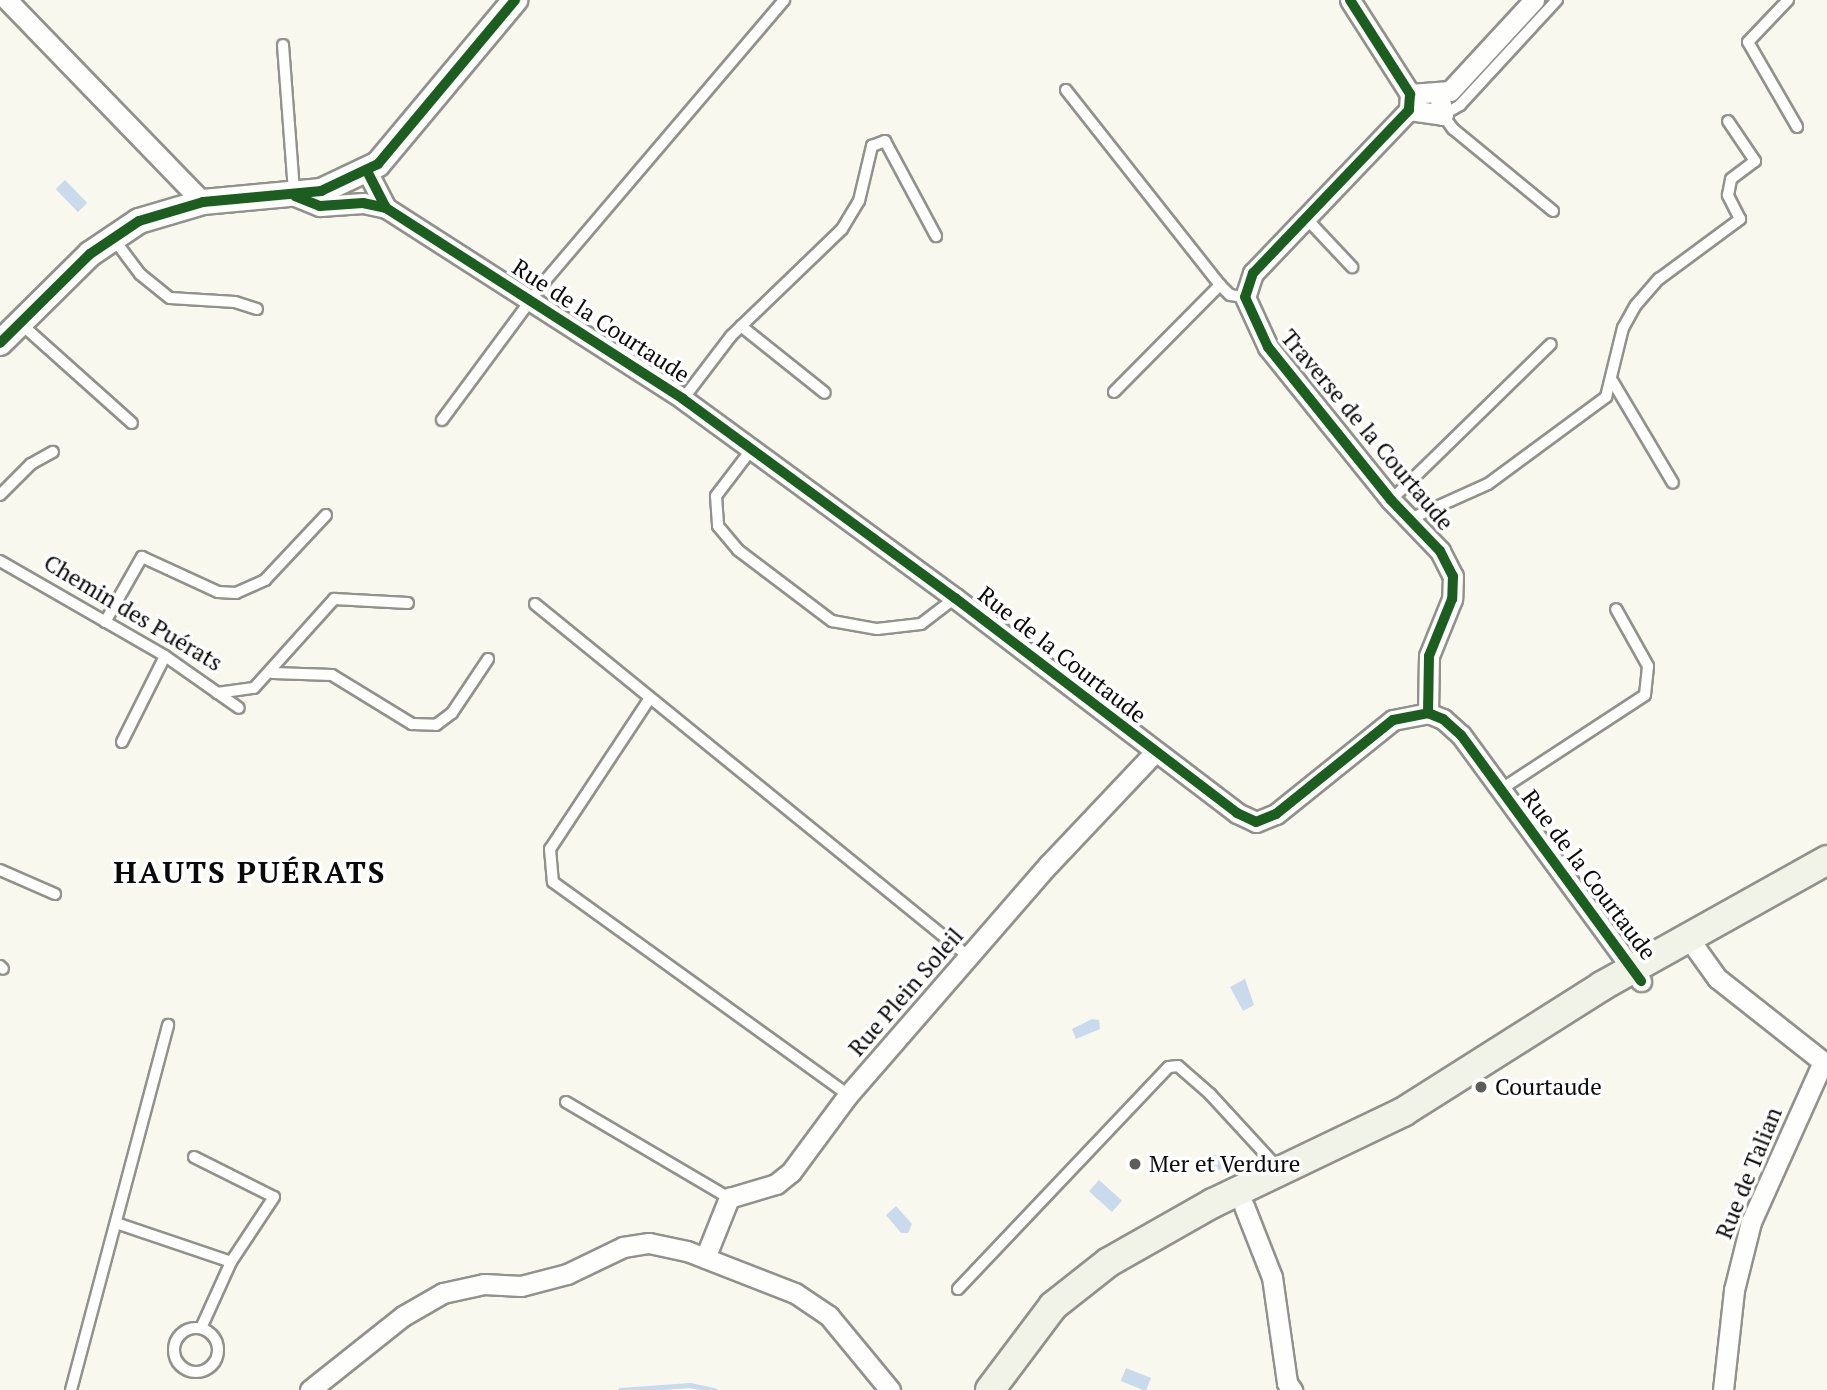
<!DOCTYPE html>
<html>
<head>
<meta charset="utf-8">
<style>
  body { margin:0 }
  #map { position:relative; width:1827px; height:1390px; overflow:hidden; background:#f8f8ee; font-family:"PT Serif",serif }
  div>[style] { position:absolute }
  .water>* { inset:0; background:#c9daed; transform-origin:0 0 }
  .round { border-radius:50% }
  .stream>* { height:5px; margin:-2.5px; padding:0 2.5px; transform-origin:2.5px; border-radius:2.5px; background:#c9daed }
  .roads { filter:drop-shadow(2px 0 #91918d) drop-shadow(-2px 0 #91918d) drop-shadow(0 2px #91918d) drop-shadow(0 -2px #91918d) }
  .service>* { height:10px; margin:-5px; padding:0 5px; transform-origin:5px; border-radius:5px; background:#fefefc }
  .service>.ring { margin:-5px; padding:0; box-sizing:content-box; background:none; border:10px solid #fefefc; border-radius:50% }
  .minor>* { height:19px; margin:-9.5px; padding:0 9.5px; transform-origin:9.5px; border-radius:9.5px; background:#fefefc }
  .tertiary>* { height:24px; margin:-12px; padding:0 12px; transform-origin:12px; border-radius:12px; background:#fefefc }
  .secondary>* { height:28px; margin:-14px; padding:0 14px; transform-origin:14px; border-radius:14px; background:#f2f3e8 }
  .cycleway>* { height:10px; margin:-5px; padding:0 5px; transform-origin:5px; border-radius:5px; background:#1b5e20 }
  .dots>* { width:19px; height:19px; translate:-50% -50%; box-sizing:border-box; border:4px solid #fff; border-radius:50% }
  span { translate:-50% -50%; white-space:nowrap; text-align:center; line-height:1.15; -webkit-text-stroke:7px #fff; paint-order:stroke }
  .street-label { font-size:23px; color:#0a0a0a }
  .poi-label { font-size:23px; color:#0a0a0a }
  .left { translate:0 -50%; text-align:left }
  .district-label { font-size:30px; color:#0a0a0a; font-weight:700; letter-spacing:2px }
</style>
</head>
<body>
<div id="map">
  <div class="water">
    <i style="left:65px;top:180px;width:32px;height:13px;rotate:46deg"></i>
    <i style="clip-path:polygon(1245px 979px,1254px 1005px,1243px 1011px,1230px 987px)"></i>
    <i style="clip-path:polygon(1092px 1019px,1099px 1020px,1100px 1029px,1076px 1039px,1072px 1029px)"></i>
    <i class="round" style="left:1208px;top:1155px;width:16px;height:16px"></i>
    <i style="left:1099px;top:1180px;width:31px;height:15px;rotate:42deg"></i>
    <i style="clip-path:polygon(896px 1206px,912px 1224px,908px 1233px,901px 1233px,886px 1215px)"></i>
    <i style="left:1126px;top:1368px;width:27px;height:14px;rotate:22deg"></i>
  </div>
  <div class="stream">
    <i style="left:620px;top:1390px;width:70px;rotate:-4.1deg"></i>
    <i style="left:690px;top:1385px;width:25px;rotate:12deg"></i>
  </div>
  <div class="roads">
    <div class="service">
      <i style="left:1788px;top:0;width:58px;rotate:133.6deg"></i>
      <i style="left:1748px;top:42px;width:98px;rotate:60deg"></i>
      <i style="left:283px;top:45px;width:147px;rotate:85.7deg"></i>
      <i style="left:1066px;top:90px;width:248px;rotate:51.7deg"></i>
      <i style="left:1220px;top:285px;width:14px;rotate:45deg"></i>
      <i style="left:1230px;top:295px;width:15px;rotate:8deg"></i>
      <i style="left:1553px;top:211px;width:129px;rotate:-140.6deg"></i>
      <i style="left:1453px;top:129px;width:17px;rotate:-126deg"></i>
      <i style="left:1443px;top:115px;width:20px;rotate:-30deg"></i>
      <i style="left:1460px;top:105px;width:143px;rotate:-47.3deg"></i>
      <i style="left:1305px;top:217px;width:69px;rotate:46.8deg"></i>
      <i style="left:113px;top:238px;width:45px;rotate:53.1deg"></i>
      <i style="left:140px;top:274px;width:38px;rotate:39deg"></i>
      <i style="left:170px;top:298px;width:65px;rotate:3.5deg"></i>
      <i style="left:235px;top:302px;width:23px;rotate:18deg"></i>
      <i style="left:20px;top:323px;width:150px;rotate:41.8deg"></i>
      <i style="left:741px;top:326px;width:107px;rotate:38.6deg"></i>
      <i style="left:1613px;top:382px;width:117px;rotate:59.3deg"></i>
      <i style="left:1114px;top:392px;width:151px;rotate:-45.3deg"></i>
      <i style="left:683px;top:399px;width:79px;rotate:-52.7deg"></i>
      <i style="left:731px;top:336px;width:154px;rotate:-43.9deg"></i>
      <i style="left:842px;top:229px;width:33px;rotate:-59deg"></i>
      <i style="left:859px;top:201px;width:57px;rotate:-76.7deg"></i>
      <i style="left:872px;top:146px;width:14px;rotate:-21deg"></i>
      <i style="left:885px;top:141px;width:108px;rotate:61.8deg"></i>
      <i style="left:442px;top:420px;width:173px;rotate:-53.5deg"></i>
      <i style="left:545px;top:281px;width:369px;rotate:-49.6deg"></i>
      <i style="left:751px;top:450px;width:58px;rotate:127.3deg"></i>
      <i style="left:716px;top:496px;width:30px;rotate:86deg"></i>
      <i style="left:718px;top:526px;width:31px;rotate:50deg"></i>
      <i style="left:738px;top:550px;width:118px;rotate:37.1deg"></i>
      <i style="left:832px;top:621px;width:46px;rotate:10.1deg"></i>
      <i style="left:877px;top:629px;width:44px;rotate:-6.5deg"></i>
      <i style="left:921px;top:624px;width:43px;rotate:-37.4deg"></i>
      <i style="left:0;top:495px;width:44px;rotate:-45deg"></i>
      <i style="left:31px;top:464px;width:25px;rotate:-29deg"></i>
      <i style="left:1391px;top:500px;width:223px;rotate:-44.3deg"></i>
      <i style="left:1410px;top:519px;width:85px;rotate:-24.2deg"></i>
      <i style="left:1488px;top:484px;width:147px;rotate:-36.4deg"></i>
      <i style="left:1606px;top:397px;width:71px;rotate:-76.2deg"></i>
      <i style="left:1623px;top:328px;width:26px;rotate:-61deg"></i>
      <i style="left:1636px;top:305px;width:35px;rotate:-49deg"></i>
      <i style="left:1659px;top:279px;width:101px;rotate:-36.5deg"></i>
      <i style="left:1740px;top:219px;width:27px;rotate:-117deg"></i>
      <i style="left:1728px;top:195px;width:16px;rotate:-79deg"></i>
      <i style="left:1731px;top:179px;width:30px;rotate:-37deg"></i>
      <i style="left:1755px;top:161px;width:48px;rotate:-124deg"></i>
      <i style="left:0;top:561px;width:190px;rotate:29.9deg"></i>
      <i style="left:165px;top:656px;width:90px;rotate:35.1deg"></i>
      <i style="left:535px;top:604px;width:559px;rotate:39.12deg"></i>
      <i style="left:105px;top:622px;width:75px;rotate:-60.4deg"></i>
      <i style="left:142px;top:557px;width:84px;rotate:24.7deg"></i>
      <i style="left:218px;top:592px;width:18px;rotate:3deg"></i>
      <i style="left:236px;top:593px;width:32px;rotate:-24deg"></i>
      <i style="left:265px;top:580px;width:89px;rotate:-46.8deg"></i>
      <i style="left:273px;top:673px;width:59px;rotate:1.9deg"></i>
      <i style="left:332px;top:675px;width:94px;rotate:31.5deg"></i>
      <i style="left:412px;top:724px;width:24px;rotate:2deg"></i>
      <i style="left:436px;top:725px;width:20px;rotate:-37deg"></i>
      <i style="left:452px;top:713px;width:65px;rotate:-56.3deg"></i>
      <i style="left:217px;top:693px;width:37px;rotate:-8deg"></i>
      <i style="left:254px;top:688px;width:120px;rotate:-48deg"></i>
      <i style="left:334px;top:599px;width:74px;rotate:3.1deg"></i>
      <i style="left:650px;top:698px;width:181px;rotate:123.5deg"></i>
      <i style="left:550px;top:849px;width:33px;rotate:85deg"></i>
      <i style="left:553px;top:882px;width:364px;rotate:35.8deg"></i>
      <i style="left:122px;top:742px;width:96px;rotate:-63.4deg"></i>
      <i style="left:1500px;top:790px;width:173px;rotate:-33.2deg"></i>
      <i style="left:1645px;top:695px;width:29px;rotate:-84deg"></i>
      <i style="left:1648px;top:666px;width:65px;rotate:-119.3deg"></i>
      <i style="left:0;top:870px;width:60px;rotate:23.6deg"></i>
      <i style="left:0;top:966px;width:4px;rotate:45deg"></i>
      <i style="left:566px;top:1102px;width:189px;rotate:30.5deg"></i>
      <i style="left:194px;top:1157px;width:89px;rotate:26.6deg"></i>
      <i style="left:274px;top:1197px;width:78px;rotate:123.5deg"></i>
      <i style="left:116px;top:1223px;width:121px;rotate:18.7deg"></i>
      <i style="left:231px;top:1262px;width:72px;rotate:114.4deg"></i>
      <i style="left:958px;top:1289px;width:306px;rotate:-46.5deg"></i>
      <i style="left:1169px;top:1067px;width:9px;rotate:-6deg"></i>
      <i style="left:1178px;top:1066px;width:43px;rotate:41.2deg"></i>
      <i style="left:1210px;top:1094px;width:100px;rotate:47.4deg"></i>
      <i class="ring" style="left:174px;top:1328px;width:34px;height:34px"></i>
      <i style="left:71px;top:1390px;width:378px;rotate:-75.1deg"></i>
    </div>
    <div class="minor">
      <i style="left:7px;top:0;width:281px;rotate:45.9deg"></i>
      <i style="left:1350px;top:0;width:112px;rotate:57.4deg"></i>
      <i style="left:1410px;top:94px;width:16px;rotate:94deg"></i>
      <i style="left:1409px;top:110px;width:226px;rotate:133.7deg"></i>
      <i style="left:1253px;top:273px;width:25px;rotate:108deg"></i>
      <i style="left:1245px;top:297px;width:55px;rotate:65.3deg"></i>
      <i style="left:1268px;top:347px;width:196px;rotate:51.2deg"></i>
      <i style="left:1391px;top:500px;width:71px;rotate:46.1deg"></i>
      <i style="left:1440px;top:551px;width:28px;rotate:63deg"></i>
      <i style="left:1453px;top:576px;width:23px;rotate:92deg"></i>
      <i style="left:1452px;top:599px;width:61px;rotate:112deg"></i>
      <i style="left:1429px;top:656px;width:57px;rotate:91deg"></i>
      <i style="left:1410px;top:94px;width:40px;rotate:-4.3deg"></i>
      <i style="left:1450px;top:91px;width:124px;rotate:-47.3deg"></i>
      <i style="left:1409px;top:110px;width:34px;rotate:8deg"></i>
      <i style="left:1443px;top:115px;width:20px;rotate:-101deg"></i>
      <i style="left:367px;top:171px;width:42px;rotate:62.8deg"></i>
      <i style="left:386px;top:208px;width:353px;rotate:32.7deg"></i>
      <i style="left:683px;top:399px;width:337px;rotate:36.2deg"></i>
      <i style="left:955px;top:598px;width:355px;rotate:37.3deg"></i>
      <i style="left:1237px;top:813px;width:21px;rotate:25deg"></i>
      <i style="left:1256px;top:822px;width:22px;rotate:-22deg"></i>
      <i style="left:1276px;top:814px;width:150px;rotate:-38.8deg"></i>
      <i style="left:1393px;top:720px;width:36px;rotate:-11deg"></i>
      <i style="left:1428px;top:713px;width:16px;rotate:22deg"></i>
      <i style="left:1443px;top:719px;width:24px;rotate:42deg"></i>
      <i style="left:1461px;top:735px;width:305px;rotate:53.8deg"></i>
      <i style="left:295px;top:196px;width:27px;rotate:22deg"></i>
      <i style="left:320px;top:206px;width:43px;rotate:-4deg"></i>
      <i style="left:363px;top:203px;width:24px;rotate:12deg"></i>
      <i style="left:1687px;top:936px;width:52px;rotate:54.5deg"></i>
      <i style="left:1717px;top:978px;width:140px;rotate:38.3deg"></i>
      <i style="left:1244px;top:1206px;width:76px;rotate:68.5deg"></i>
      <i style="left:1272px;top:1277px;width:107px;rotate:81.9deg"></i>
      <i style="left:1287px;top:1383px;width:9px;rotate:54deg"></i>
      <i style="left:705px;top:1258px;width:65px;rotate:-68.2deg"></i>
      <i style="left:729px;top:1198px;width:49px;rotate:-16.6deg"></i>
      <i style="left:776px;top:1184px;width:19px;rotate:-39deg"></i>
      <i style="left:791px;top:1172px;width:96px;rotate:-53.5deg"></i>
      <i style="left:848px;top:1095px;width:306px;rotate:-49deg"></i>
      <i style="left:1049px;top:864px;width:153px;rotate:-46.6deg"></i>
      <i style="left:310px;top:1390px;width:119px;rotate:-38.5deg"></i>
      <i style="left:403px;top:1316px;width:46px;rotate:-29.9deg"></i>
      <i style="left:443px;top:1293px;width:42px;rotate:-12.4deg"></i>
      <i style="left:484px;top:1284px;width:37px;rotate:3deg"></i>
      <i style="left:521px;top:1286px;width:48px;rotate:-14.6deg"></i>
      <i style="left:567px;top:1274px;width:62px;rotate:-25.7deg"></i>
      <i style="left:623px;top:1247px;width:26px;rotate:-9deg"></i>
      <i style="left:649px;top:1243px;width:39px;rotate:12deg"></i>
      <i style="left:687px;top:1251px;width:116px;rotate:21.3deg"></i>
      <i style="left:795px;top:1293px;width:41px;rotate:34.1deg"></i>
      <i style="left:829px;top:1316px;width:96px;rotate:50.5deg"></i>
      <i style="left:1723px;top:1390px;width:101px;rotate:-83.7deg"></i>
      <i style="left:1734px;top:1290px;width:70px;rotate:-76deg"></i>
      <i style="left:1751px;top:1222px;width:175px;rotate:-65.8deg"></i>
    </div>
    <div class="tertiary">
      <i style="left:0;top:343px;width:127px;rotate:-44.7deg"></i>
      <i style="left:90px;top:254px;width:59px;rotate:-34deg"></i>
      <i style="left:139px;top:221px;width:67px;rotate:-16.5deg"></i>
      <i style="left:203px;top:202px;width:119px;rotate:-5.3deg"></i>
      <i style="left:321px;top:191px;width:63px;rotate:-25.3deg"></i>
      <i style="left:378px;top:164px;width:214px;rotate:-50.1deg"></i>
    </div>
    <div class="secondary">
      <i style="left:990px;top:1390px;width:105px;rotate:-53.1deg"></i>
      <i style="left:1053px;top:1306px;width:71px;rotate:-38.2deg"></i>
      <i style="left:1109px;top:1262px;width:120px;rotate:-29.6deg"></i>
      <i style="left:1213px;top:1203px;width:211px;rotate:-25.6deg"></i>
      <i style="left:1403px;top:1112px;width:236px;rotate:-32.3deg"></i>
      <i style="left:1602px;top:986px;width:258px;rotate:-29.2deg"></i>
    </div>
  </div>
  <div class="cycleway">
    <i style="left:1350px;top:0;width:112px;rotate:57.4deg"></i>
    <i style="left:1410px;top:94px;width:16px;rotate:94deg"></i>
    <i style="left:1409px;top:110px;width:226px;rotate:133.7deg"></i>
    <i style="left:1253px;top:273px;width:25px;rotate:108deg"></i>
    <i style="left:1245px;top:297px;width:55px;rotate:65.3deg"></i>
    <i style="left:1268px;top:347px;width:196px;rotate:51.2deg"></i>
    <i style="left:1391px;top:500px;width:71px;rotate:46.1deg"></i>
    <i style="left:1440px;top:551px;width:28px;rotate:63deg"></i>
    <i style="left:1453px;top:576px;width:23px;rotate:92deg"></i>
    <i style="left:1452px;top:599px;width:61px;rotate:112deg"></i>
    <i style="left:1429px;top:656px;width:57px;rotate:91deg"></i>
    <i style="left:367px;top:171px;width:42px;rotate:62.8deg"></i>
    <i style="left:386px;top:208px;width:353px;rotate:32.7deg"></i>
    <i style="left:683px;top:399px;width:337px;rotate:36.2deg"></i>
    <i style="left:955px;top:598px;width:355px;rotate:37.3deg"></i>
    <i style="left:1237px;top:813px;width:21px;rotate:25deg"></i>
    <i style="left:1256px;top:822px;width:22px;rotate:-22deg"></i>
    <i style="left:1276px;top:814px;width:150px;rotate:-38.8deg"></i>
    <i style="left:1393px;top:720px;width:36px;rotate:-11deg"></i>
    <i style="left:1428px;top:713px;width:16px;rotate:22deg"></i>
    <i style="left:1443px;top:719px;width:24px;rotate:42deg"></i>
    <i style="left:1461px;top:735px;width:305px;rotate:53.8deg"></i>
    <i style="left:295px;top:196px;width:27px;rotate:22deg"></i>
    <i style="left:320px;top:206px;width:43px;rotate:-4deg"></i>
    <i style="left:363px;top:203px;width:24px;rotate:12deg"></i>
    <i style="left:0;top:343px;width:127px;rotate:-44.7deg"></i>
    <i style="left:90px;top:254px;width:59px;rotate:-34deg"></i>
    <i style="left:139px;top:221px;width:67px;rotate:-16.5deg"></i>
    <i style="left:203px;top:202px;width:119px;rotate:-5.3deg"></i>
    <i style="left:321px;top:191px;width:63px;rotate:-25.3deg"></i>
    <i style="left:378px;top:164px;width:214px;rotate:-50.1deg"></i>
  </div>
  <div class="dots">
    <i style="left:1481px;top:1087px;background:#5d5d5a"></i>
    <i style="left:1135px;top:1164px;background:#5d5d5a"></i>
  </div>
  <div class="street-label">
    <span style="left:601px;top:321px;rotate:33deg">Rue de la Courtaude</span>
    <span style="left:1367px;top:430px;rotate:50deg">Traverse de la Courtaude</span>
    <span style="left:133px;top:613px;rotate:31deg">Chemin des Puérats</span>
    <span style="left:1062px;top:655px;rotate:38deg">Rue de la Courtaude</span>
    <span style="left:1589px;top:875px;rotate:53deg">Rue de la Courtaude</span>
    <span style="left:906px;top:992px;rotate:-49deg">Rue Plein Soleil</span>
    <span style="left:1749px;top:1173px;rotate:-68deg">Rue de Talian</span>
  </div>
  <div class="poi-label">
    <span class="left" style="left:1495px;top:1087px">Courtaude</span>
    <span class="left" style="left:1149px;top:1164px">Mer et Verdure</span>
  </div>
  <div class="district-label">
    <span style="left:250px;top:872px">HAUTS PUÉRATS</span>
  </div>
</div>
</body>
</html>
